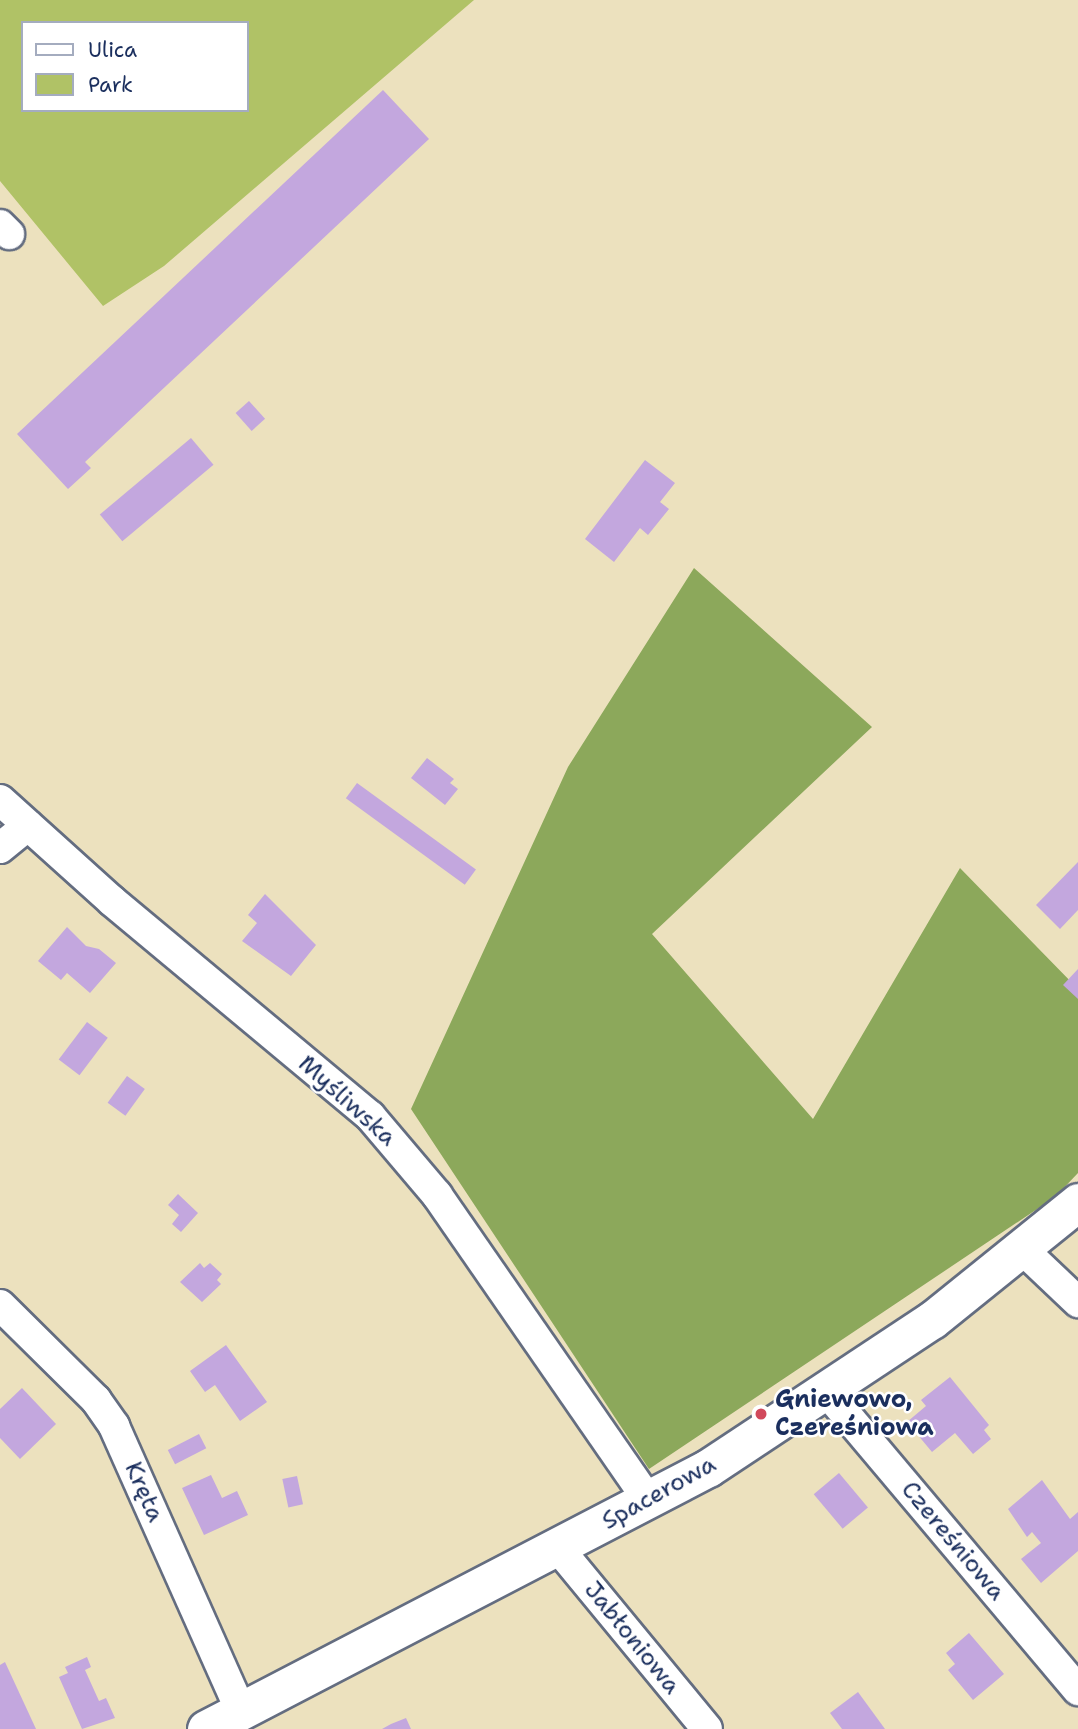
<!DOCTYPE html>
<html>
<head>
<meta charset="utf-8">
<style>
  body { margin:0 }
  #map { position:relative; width:1078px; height:1729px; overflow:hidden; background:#ece1be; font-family:"Shantell Sans",sans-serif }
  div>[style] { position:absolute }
  .green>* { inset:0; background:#b0c266 }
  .forest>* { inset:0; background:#8ca85b }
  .building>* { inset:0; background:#c3a7de; transform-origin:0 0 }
  .roads { filter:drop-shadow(2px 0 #646d80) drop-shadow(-2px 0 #646d80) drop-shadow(0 2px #646d80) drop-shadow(0 -2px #646d80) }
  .minor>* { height:30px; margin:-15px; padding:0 15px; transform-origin:15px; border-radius:15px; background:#fff }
  .tertiary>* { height:37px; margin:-18.5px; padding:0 18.5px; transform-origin:18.5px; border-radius:18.5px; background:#fff }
  .dots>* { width:19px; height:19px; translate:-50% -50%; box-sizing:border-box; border:4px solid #fff; border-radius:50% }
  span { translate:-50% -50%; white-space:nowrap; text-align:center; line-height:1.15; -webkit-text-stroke:5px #fff; paint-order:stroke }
  .street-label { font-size:24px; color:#1b2f5e }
  .poi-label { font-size:24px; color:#1b2f5e; font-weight:700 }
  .left { translate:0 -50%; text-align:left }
  .legend { position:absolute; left:21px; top:21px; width:228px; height:91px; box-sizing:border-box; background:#fff; border:2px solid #a4acbf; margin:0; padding:9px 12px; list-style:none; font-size:21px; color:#1b2f5e }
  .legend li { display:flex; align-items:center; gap:14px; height:35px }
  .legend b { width:35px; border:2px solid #a4acbf }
</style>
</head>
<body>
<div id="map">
  <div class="green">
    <i style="clip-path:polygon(evenodd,0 0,474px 0,164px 266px,103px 306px,0 181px,0 0,23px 23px,247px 23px,247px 110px,23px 110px,23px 23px)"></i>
  </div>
  <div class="forest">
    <i style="clip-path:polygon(694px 568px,872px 727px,652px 934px,813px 1119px,960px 868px,1078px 989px,1078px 1173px,1055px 1197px,649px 1469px,411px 1109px,568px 767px)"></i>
  </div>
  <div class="building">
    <i style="clip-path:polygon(383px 90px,429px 139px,85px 462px,91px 468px,68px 489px,17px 434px)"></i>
    <i style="left:249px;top:401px;width:24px;height:18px;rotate:48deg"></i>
    <i style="left:191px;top:438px;width:35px;height:119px;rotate:50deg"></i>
    <i style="clip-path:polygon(645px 460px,675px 483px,660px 502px,669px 509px,648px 535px,640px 528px,614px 562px,585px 539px)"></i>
    <i style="clip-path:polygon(427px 758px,454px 779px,450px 783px,458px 789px,445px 805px,411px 778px)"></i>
    <i style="left:357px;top:783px;width:147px;height:19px;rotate:36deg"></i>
    <i style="clip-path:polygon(1078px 862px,1078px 910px,1060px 929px,1036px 905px)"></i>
    <i style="clip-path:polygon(265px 894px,316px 945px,291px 976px,242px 941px,257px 923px,248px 915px)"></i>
    <i style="clip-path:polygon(67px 927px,86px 946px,99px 949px,116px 963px,90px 993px,67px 973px,61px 980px,38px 961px)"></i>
    <i style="clip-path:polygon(1078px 969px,1078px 999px,1063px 985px)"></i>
    <i style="left:87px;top:1022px;width:26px;height:47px;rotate:37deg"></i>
    <i style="left:127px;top:1076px;width:22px;height:33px;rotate:36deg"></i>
    <i style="clip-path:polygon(178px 1194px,198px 1213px,181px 1232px,172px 1224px,179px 1215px,168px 1205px)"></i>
    <i style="clip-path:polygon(200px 1263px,204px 1268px,210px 1263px,222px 1274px,217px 1280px,221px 1284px,202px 1302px,180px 1282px)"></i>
    <i style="clip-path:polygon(226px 1345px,267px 1402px,240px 1421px,215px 1385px,205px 1392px,190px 1371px)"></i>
    <i style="clip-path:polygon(950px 1377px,989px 1425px,984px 1430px,991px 1439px,973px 1454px,955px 1433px,932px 1452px,907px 1422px,926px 1406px,921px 1400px)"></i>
    <i style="clip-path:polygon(22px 1388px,56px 1424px,20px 1459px,0 1438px,0 1409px)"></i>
    <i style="left:199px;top:1434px;width:16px;height:35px;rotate:63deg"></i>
    <i style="left:839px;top:1473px;width:45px;height:33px;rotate:50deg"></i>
    <i style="clip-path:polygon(211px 1475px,222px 1498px,237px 1491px,248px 1515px,204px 1535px,182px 1488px)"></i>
    <i style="left:297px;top:1476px;width:29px;height:15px;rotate:78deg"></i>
    <i style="clip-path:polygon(1042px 1480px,1070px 1519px,1078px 1512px,1078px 1551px,1041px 1583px,1021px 1559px,1041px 1543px,1032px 1532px,1027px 1537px,1008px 1509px)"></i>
    <i style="clip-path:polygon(969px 1633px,1004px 1674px,973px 1700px,948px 1670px,955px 1664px,946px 1653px)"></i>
    <i style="clip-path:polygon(87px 1657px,91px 1667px,85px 1670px,99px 1701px,106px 1698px,115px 1718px,82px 1729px,59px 1677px,68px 1673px,65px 1667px)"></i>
    <i style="clip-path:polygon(5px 1662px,36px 1729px,0 1729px,0 1665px)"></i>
    <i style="clip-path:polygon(858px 1692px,885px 1729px,842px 1729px,830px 1713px)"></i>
    <i style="clip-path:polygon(406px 1718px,411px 1729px,382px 1729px,391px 1724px)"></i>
  </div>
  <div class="roads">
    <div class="minor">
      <i style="left:0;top:225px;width:13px;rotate:45deg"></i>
      <i style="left:0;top:800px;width:151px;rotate:42deg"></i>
      <i style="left:112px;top:901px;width:336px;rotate:39.8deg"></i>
      <i style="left:370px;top:1116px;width:104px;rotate:49.7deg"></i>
      <i style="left:437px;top:1195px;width:371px;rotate:55.3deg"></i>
      <i style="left:0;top:848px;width:36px;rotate:-39deg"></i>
      <i style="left:1021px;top:1248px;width:79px;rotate:43.5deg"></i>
      <i style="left:0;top:1305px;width:135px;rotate:44.7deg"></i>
      <i style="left:96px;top:1400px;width:32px;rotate:55deg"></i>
      <i style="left:114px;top:1426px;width:312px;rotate:66deg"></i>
      <i style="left:827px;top:1392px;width:390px;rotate:49.9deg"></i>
      <i style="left:558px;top:1548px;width:234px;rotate:50.5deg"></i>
    </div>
    <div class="tertiary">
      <i style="left:206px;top:1729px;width:566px;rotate:-27.47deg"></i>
      <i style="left:708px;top:1468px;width:268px;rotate:-33.5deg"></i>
      <i style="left:932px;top:1320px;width:188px;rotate:-38.9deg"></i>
    </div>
  </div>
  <div class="dots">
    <i style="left:761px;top:1414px;background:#d1495b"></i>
  </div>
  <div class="street-label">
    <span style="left:347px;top:1101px;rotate:42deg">Myśliwska</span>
    <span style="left:144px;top:1492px;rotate:66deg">Kręta</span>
    <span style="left:659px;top:1493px;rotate:-29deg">Spacerowa</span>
    <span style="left:953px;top:1541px;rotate:50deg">Czereśniowa</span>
    <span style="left:632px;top:1638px;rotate:51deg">Jabłoniowa</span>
  </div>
  <div class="poi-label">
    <span class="left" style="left:775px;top:1414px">Gniewowo,<br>Czereśniowa</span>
  </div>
  <ul class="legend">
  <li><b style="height:9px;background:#fff"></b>Ulica</li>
  <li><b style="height:19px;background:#b0c266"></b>Park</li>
  </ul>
</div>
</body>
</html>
